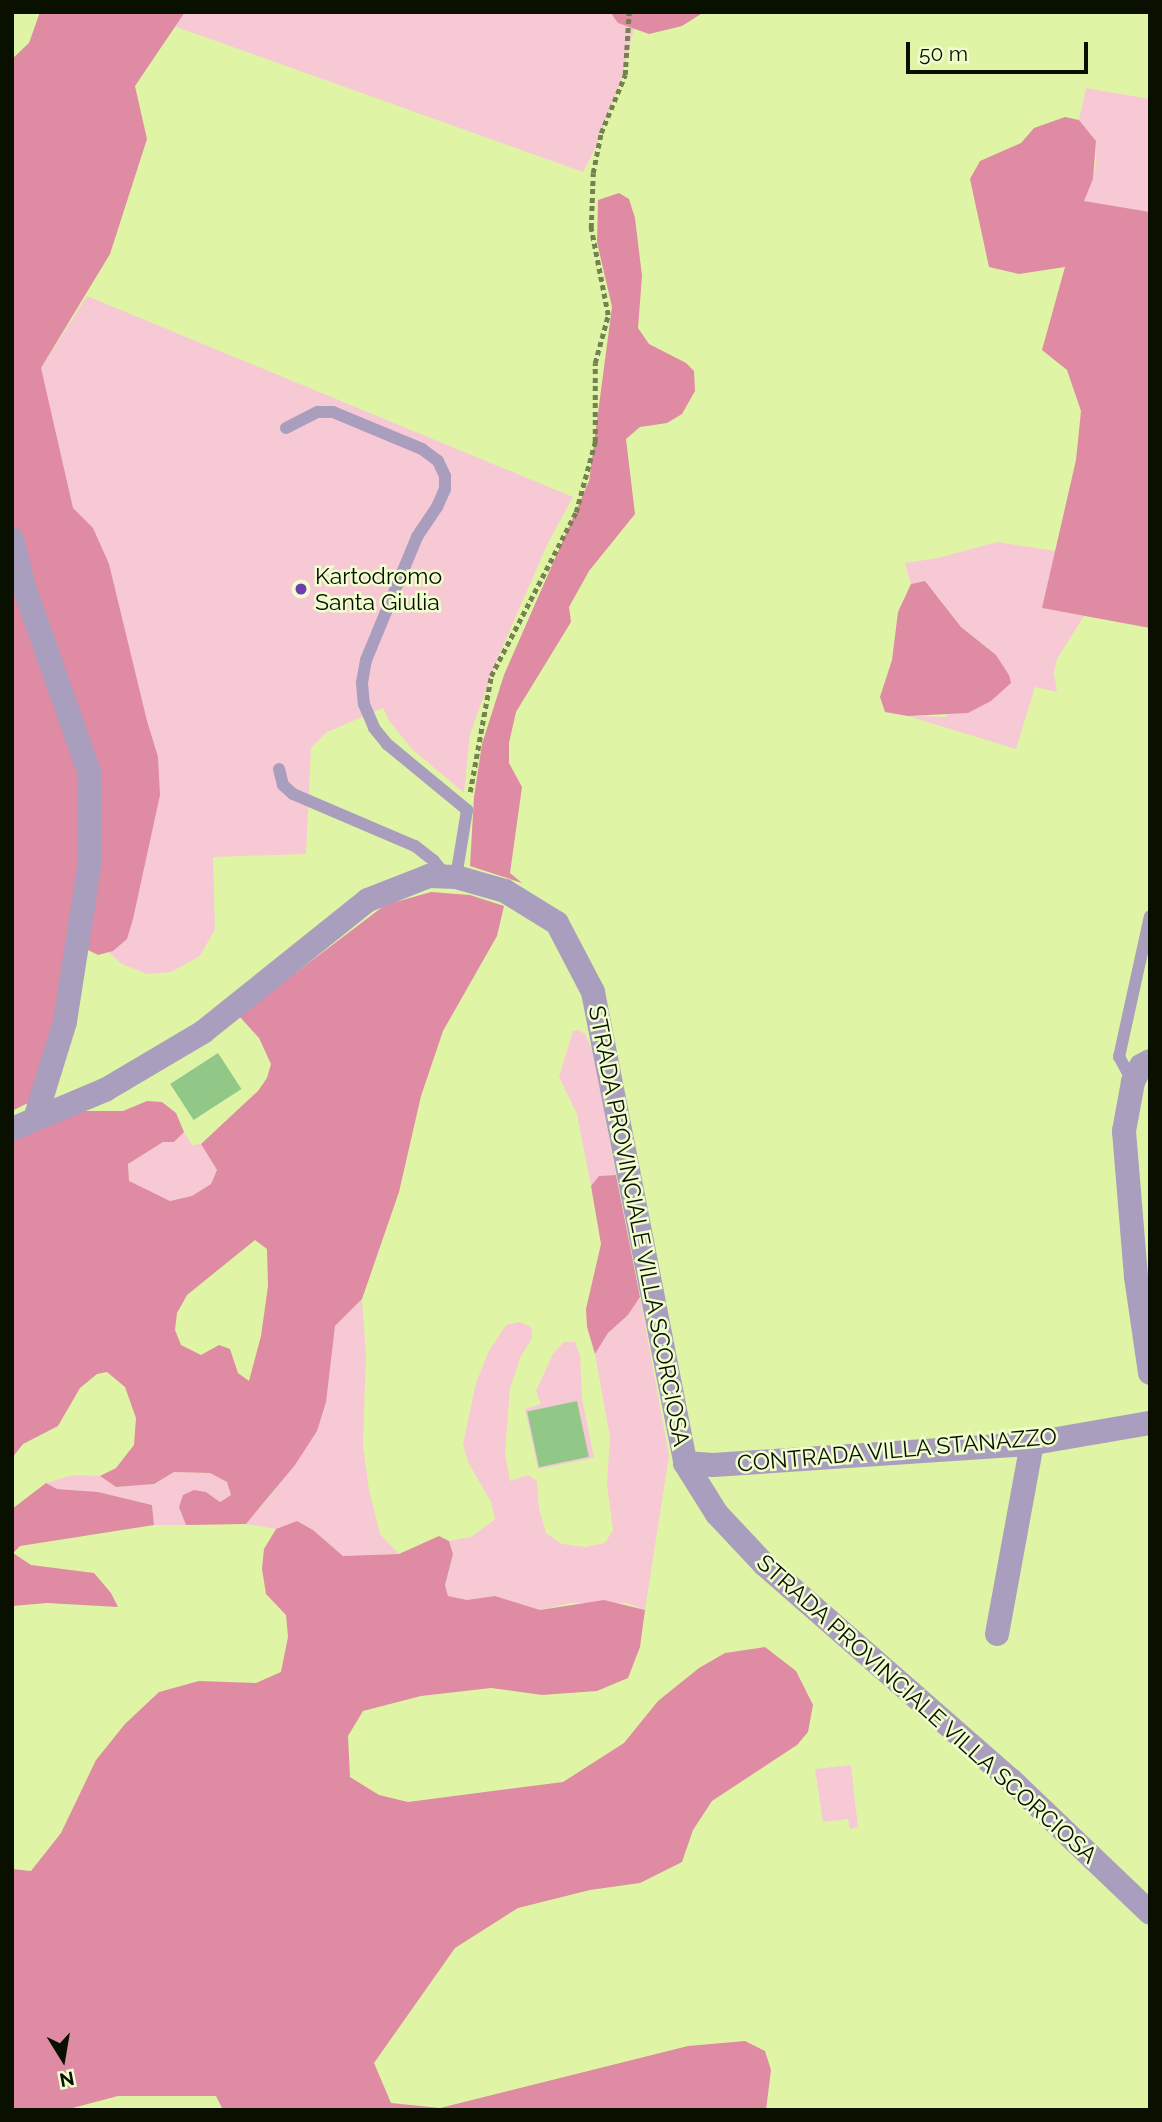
<!DOCTYPE html>
<html>
<head>
<meta charset="utf-8">
<style>
  body { margin:0 }
  #map { position:relative; width:1162px; height:2122px; overflow:hidden; background:#dff5a5; font-family:Raleway,sans-serif }
  div>[style] { position:absolute }
  .green>* { inset:0; background:#f7c9d5 }
  .forest>* { inset:0; background:#de8ba3 }
  .building>* { inset:0; background:#91c888; transform-origin:0 0 }
  .path>* { height:4.5px; margin-top:-2.25px; transform-origin:0; background:repeating-linear-gradient(90deg,#748252 0 5px,transparent 0 8.5px) }
  .lane>* { height:12px; margin:-6px; padding:0 6px; transform-origin:6px; border-radius:6px; background:#a99ebe }
  .street>* { height:24px; margin:-12px; padding:0 12px; transform-origin:12px; border-radius:12px; background:#a99ebe }
  .dots>* { width:19px; height:19px; translate:-50% -50%; box-sizing:border-box; border:4px solid #f0fecf; border-radius:50% }
  span { translate:-50% -50%; white-space:nowrap; text-align:center; line-height:1.15; -webkit-text-stroke:5px #f0fecf; paint-order:stroke }
  .poi-label { font-size:23px; color:#0a1000 }
  .left { translate:0 -50%; text-align:left }
  .street-label { font-size:23px; color:#0a1000 }
  .frame { position:absolute; inset:0; border:14px solid #0a1000; pointer-events:none }
  .north { position:absolute; left:28px; top:2024px; width:70px; height:70px; -webkit-text-stroke:5px #f0fecf; paint-order:stroke; rotate:169deg; font-size:19px; font-weight:700; line-height:28px; text-align:center; color:#0a1000 }
  .north::after { content:''; display:block; margin:auto; width:24px; height:32px; background:#0a1000; clip-path:polygon(50% 0,100% 100%,50% 72%,0 100%) }
  .scale { position:absolute; left:906px; top:42px; width:182px; height:32px; box-sizing:border-box; border:4px solid #0a1000; border-top:0; padding-left:9px; font-size:21px; line-height:24px; white-space:nowrap; color:#0a1000; -webkit-text-stroke:5px #f0fecf; paint-order:stroke }
</style>
</head>
<body>
<div id="map">
  <div class="green">
    <i style="clip-path:polygon(185px 12px,610px 12px,618px 23px,634px 28px,622px 78px,595px 149px,583px 172px,174px 26px)"></i>
    <i style="clip-path:polygon(1086px 88px,1150px 99px,1150px 212px,1083px 201px,1093px 179px,1096px 161px,1096px 141px,1079px 120px)"></i>
    <i style="clip-path:polygon(87px 296px,573px 497px,547px 545px,499px 655px,470px 734px,464px 793px,412px 749px,390px 722px,383px 708px,327px 732px,311px 748px,306px 854px,213px 857px,215px 929px,200px 956px,171px 972px,147px 974px,122px 964px,107px 951px,41px 368px)"></i>
    <i style="clip-path:polygon(997px 542px,1056px 551px,1042px 608px,1084px 616px,1057px 659px,1054px 672px,1057px 692px,1035px 687px,1016px 749px,908px 716px,946px 717px,996px 655px,961px 627px,925px 581px,911px 584px,905px 563px,938px 558px)"></i>
    <i style="clip-path:polygon(578px 1030px,585px 1034px,593px 1052px,616px 1175px,599px 1176px,591px 1186px,577px 1114px,559px 1077px,573px 1031px)"></i>
    <i style="clip-path:polygon(184px 1132px,192px 1145px,201px 1144px,217px 1170px,211px 1184px,192px 1196px,170px 1201px,129px 1182px,128px 1164px,163px 1142px,175px 1142px)"></i>
    <i style="clip-path:polygon(640px 1297px,669px 1456px,645px 1610px,626px 1603px,571px 1603px,540px 1610px,495px 1596px,467px 1600px,448px 1596px,445px 1585px,453px 1554px,449px 1541px,471px 1537px,495px 1519px,491px 1502px,468px 1462px,463px 1444px,476px 1383px,489px 1351px,506px 1325px,520px 1322px,531px 1327px,532px 1338px,521px 1356px,510px 1388px,505px 1453px,510px 1481px,528px 1475px,537px 1481px,539px 1509px,546px 1533px,562px 1544px,585px 1547px,605px 1543px,613px 1530px,607px 1485px,610px 1437px,595px 1354px,608px 1333px,628px 1315px)"></i>
    <i style="clip-path:polygon(362px 1299px,366px 1354px,363px 1445px,369px 1490px,380px 1534px,399px 1554px,343px 1556px,313px 1530px,297px 1521px,276px 1529px,246px 1524px,275px 1490px,329px 1357px,335px 1326px)"></i>
    <i style="clip-path:polygon(564px 1342px,575px 1342px,580px 1355px,582px 1398px,594px 1458px,538px 1469px,525px 1409px,541px 1404px,536px 1391px,553px 1354px)"></i>
    <i style="clip-path:polygon(174px 1472px,210px 1473px,227px 1482px,231px 1495px,220px 1502px,206px 1492px,179px 1506px,186px 1525px,154px 1525px,152px 1505px,98px 1492px,57px 1489px,46px 1483px,73px 1475px,100px 1476px,116px 1487px,154px 1484px)"></i>
    <i style="clip-path:polygon(851px 1765px,858px 1827px,850px 1829px,848px 1819px,823px 1822px,815px 1769px)"></i>
  </div>
  <div class="forest">
    <i style="clip-path:polygon(40px 12px,185px 12px,135px 86px,147px 139px,110px 254px,41px 368px,73px 508px,93px 528px,109px 564px,147px 721px,158px 757px,160px 795px,133px 919px,127px 939px,113px 951px,98px 955px,82px 947px,93px 773px,30px 589px,12px 525px,12px 59px,29px 43px)"></i>
    <i style="clip-path:polygon(610px 12px,704px 12px,682px 26px,649px 34px,618px 23px)"></i>
    <i style="clip-path:polygon(1065px 117px,1079px 120px,1096px 141px,1093px 179px,1084px 201px,1150px 212px,1150px 628px,1042px 608px,1076px 460px,1081px 411px,1067px 370px,1042px 350px,1065px 267px,1019px 274px,989px 267px,970px 179px,980px 161px,1021px 143px,1034px 128px)"></i>
    <i style="clip-path:polygon(619px 193px,629px 199px,635px 218px,642px 276px,638px 328px,649px 344px,686px 363px,694px 371px,695px 391px,682px 414px,667px 423px,640px 427px,626px 439px,635px 514px,589px 571px,569px 607px,571px 622px,516px 712px,509px 743px,509px 763px,522px 787px,510px 873px,522px 883px,470px 866px,474px 797px,482px 744px,504px 675px,589px 481px,612px 307px,597px 242px,598px 200px)"></i>
    <i style="clip-path:polygon(12px 551px,87px 767px,86px 869px,38px 1098px,12px 1111px)"></i>
    <i style="clip-path:polygon(925px 581px,961px 627px,996px 655px,1009px 675px,1011px 683px,991px 701px,968px 713px,908px 716px,885px 712px,880px 697px,892px 660px,898px 612px,911px 584px)"></i>
    <i style="clip-path:polygon(evenodd,431px 892px,470px 895px,504px 906px,497px 936px,443px 1031px,421px 1096px,399px 1192px,362px 1299px,335px 1326px,326px 1402px,317px 1431px,295px 1465px,246px 1524px,186px 1525px,179px 1507px,183px 1495px,194px 1490px,206px 1492px,220px 1502px,231px 1495px,227px 1482px,210px 1473px,174px 1472px,154px 1484px,116px 1487px,100px 1476px,116px 1468px,134px 1445px,136px 1418px,125px 1387px,107px 1372px,97px 1374px,80px 1388px,58px 1426px,23px 1444px,12px 1458px,12px 1139px,78px 1111px,123px 1111px,147px 1101px,162px 1102px,176px 1113px,184px 1132px,174px 1142px,163px 1142px,128px 1164px,129px 1181px,170px 1201px,192px 1196px,211px 1184px,217px 1170px,201px 1144px,258px 1091px,267px 1078px,271px 1064px,259px 1038px,239px 1016px,385px 905px,431px 892px,255px 1240px,267px 1249px,268px 1286px,261px 1336px,249px 1381px,238px 1373px,230px 1349px,219px 1345px,201px 1355px,181px 1345px,175px 1330px,177px 1313px,187px 1295px,255px 1240px)"></i>
    <i style="clip-path:polygon(616px 1175px,640px 1297px,628px 1315px,608px 1333px,595px 1354px,587px 1327px,586px 1309px,601px 1244px,591px 1186px,599px 1176px)"></i>
    <i style="clip-path:polygon(46px 1483px,57px 1489px,98px 1492px,152px 1505px,154px 1525px,20px 1546px,13px 1553px,31px 1565px,94px 1573px,111px 1593px,118px 1607px,47px 1603px,12px 1606px,12px 1509px)"></i>
    <i style="clip-path:polygon(297px 1521px,313px 1530px,343px 1556px,399px 1554px,439px 1536px,449px 1541px,453px 1554px,445px 1585px,448px 1596px,467px 1600px,495px 1596px,540px 1610px,604px 1600px,645px 1610px,640px 1647px,628px 1678px,597px 1691px,542px 1695px,491px 1688px,421px 1696px,363px 1711px,348px 1736px,350px 1777px,379px 1795px,408px 1802px,563px 1782px,624px 1743px,658px 1701px,699px 1668px,725px 1653px,765px 1647px,796px 1671px,813px 1705px,808px 1732px,797px 1745px,712px 1801px,693px 1830px,682px 1862px,640px 1883px,590px 1890px,518px 1908px,455px 1948px,374px 2063px,391px 2103px,440px 2108px,688px 2046px,745px 2041px,765px 2051px,771px 2070px,766px 2110px,223px 2110px,216px 2096px,118px 2096px,65px 2110px,12px 2110px,12px 1869px,31px 1871px,61px 1833px,96px 1760px,125px 1724px,159px 1692px,199px 1681px,256px 1683px,281px 1672px,288px 1637px,286px 1615px,266px 1594px,262px 1569px,264px 1549px,276px 1529px)"></i>
  </div>
  <div class="building">
    <i style="left:218px;top:1053px;width:43px;height:57px;rotate:57deg"></i>
    <i style="left:577px;top:1401px;width:57px;height:51px;rotate:78deg"></i>
  </div>
  <div class="path">
    <i style="left:470px;top:792px;width:118px;rotate:-79.7deg"></i>
    <i style="left:491px;top:676px;width:185px;rotate:-62.6deg"></i>
    <i style="left:576px;top:512px;width:73px;rotate:-74.8deg"></i>
    <i style="left:595px;top:442px;width:79px;rotate:-90deg"></i>
    <i style="left:595px;top:363px;width:50px;rotate:-74.8deg"></i>
    <i style="left:608px;top:315px;width:89px;rotate:-101.1deg"></i>
    <i style="left:591px;top:228px;width:55px;rotate:-87.9deg"></i>
    <i style="left:593px;top:173px;width:41px;rotate:-78.7deg"></i>
    <i style="left:601px;top:133px;width:63px;rotate:-67.5deg"></i>
    <i style="left:625px;top:75px;width:63px;rotate:-86.4deg"></i>
  </div>
  <div class="lane">
    <i style="left:286px;top:428px;width:36px;rotate:-27deg"></i>
    <i style="left:318px;top:412px;width:15px"></i>
    <i style="left:333px;top:412px;width:96px;rotate:22.6deg"></i>
    <i style="left:422px;top:449px;width:20px;rotate:37deg"></i>
    <i style="left:438px;top:461px;width:17px;rotate:65deg"></i>
    <i style="left:445px;top:476px;width:13px;rotate:90deg"></i>
    <i style="left:445px;top:489px;width:20px;rotate:114deg"></i>
    <i style="left:437px;top:507px;width:36px;rotate:124deg"></i>
    <i style="left:417px;top:537px;width:133px;rotate:112.5deg"></i>
    <i style="left:366px;top:660px;width:23px;rotate:100deg"></i>
    <i style="left:362px;top:683px;width:21px;rotate:85deg"></i>
    <i style="left:364px;top:704px;width:26px;rotate:67deg"></i>
    <i style="left:374px;top:728px;width:21px;rotate:51deg"></i>
    <i style="left:387px;top:744px;width:104px;rotate:39.5deg"></i>
    <i style="left:467px;top:810px;width:68px;rotate:99.3deg"></i>
    <i style="left:279px;top:769px;width:16px;rotate:76deg"></i>
    <i style="left:283px;top:785px;width:13px;rotate:42deg"></i>
    <i style="left:293px;top:794px;width:133px;rotate:23.1deg"></i>
    <i style="left:415px;top:846px;width:24px;rotate:38deg"></i>
    <i style="left:434px;top:861px;width:19px;rotate:51deg"></i>
    <i style="left:1133px;top:1082px;width:29px;rotate:-119deg"></i>
    <i style="left:1119px;top:1057px;width:144px;rotate:-77.6deg"></i>
  </div>
  <div class="street">
    <i style="left:12px;top:539px;width:49px;rotate:76deg"></i>
    <i style="left:24px;top:587px;width:196px;rotate:70.6deg"></i>
    <i style="left:89px;top:772px;width:96px;rotate:90deg"></i>
    <i style="left:89px;top:868px;width:156px;rotate:98.9deg"></i>
    <i style="left:65px;top:1022px;width:102px;rotate:107.2deg"></i>
    <i style="left:1150px;top:1061px;width:10px;rotate:151deg"></i>
    <i style="left:1141px;top:1066px;width:18px;rotate:117deg"></i>
    <i style="left:1133px;top:1082px;width:50px;rotate:100.4deg"></i>
    <i style="left:1124px;top:1131px;width:146px;rotate:85.3deg"></i>
    <i style="left:1136px;top:1277px;width:97px;rotate:81.7deg"></i>
    <i style="left:12px;top:1129px;width:101px;rotate:-22.8deg"></i>
    <i style="left:105px;top:1090px;width:114px;rotate:-30.6deg"></i>
    <i style="left:203px;top:1032px;width:211px;rotate:-38.7deg"></i>
    <i style="left:368px;top:900px;width:66px;rotate:-21.5deg"></i>
    <i style="left:429px;top:876px;width:27px;rotate:2deg"></i>
    <i style="left:456px;top:877px;width:51px;rotate:15.9deg"></i>
    <i style="left:505px;top:891px;width:61px;rotate:31.6deg"></i>
    <i style="left:557px;top:923px;width:78px;rotate:62.4deg"></i>
    <i style="left:593px;top:992px;width:480px;rotate:78.9deg"></i>
    <i style="left:685px;top:1463px;width:60px;rotate:57.9deg"></i>
    <i style="left:717px;top:1514px;width:69px;rotate:46.8deg"></i>
    <i style="left:764px;top:1564px;width:328px;rotate:41.2deg"></i>
    <i style="left:1011px;top:1780px;width:192px;rotate:43.7deg"></i>
    <i style="left:685px;top:1463px;width:28px;rotate:4deg"></i>
    <i style="left:713px;top:1465px;width:316px;rotate:-3.8deg"></i>
    <i style="left:1028px;top:1444px;width:124px;rotate:-9.8deg"></i>
    <i style="left:997px;top:1634px;width:194px;rotate:-79.6deg"></i>
  </div>
  <div class="dots">
    <i style="left:301px;top:589px;background:#713ab1"></i>
  </div>
  <div class="poi-label">
    <span class="left" style="left:315px;top:589px">Kartodromo<br>Santa Giulia</span>
  </div>
  <div class="street-label">
    <span style="left:639px;top:1226px;rotate:79deg">STRADA PROVINCIALE VILLA SCORCIOSA</span>
    <span style="left:897px;top:1450px;rotate:-5deg">CONTRADA VILLA STANAZZO</span>
    <span style="left:927px;top:1709px;rotate:42deg">STRADA PROVINCIALE VILLA SCORCIOSA</span>
  </div>
  <div class="frame"></div>
  <div class="north">N</div>
  <div class="scale">50 m</div>
</div>
</body>
</html>
